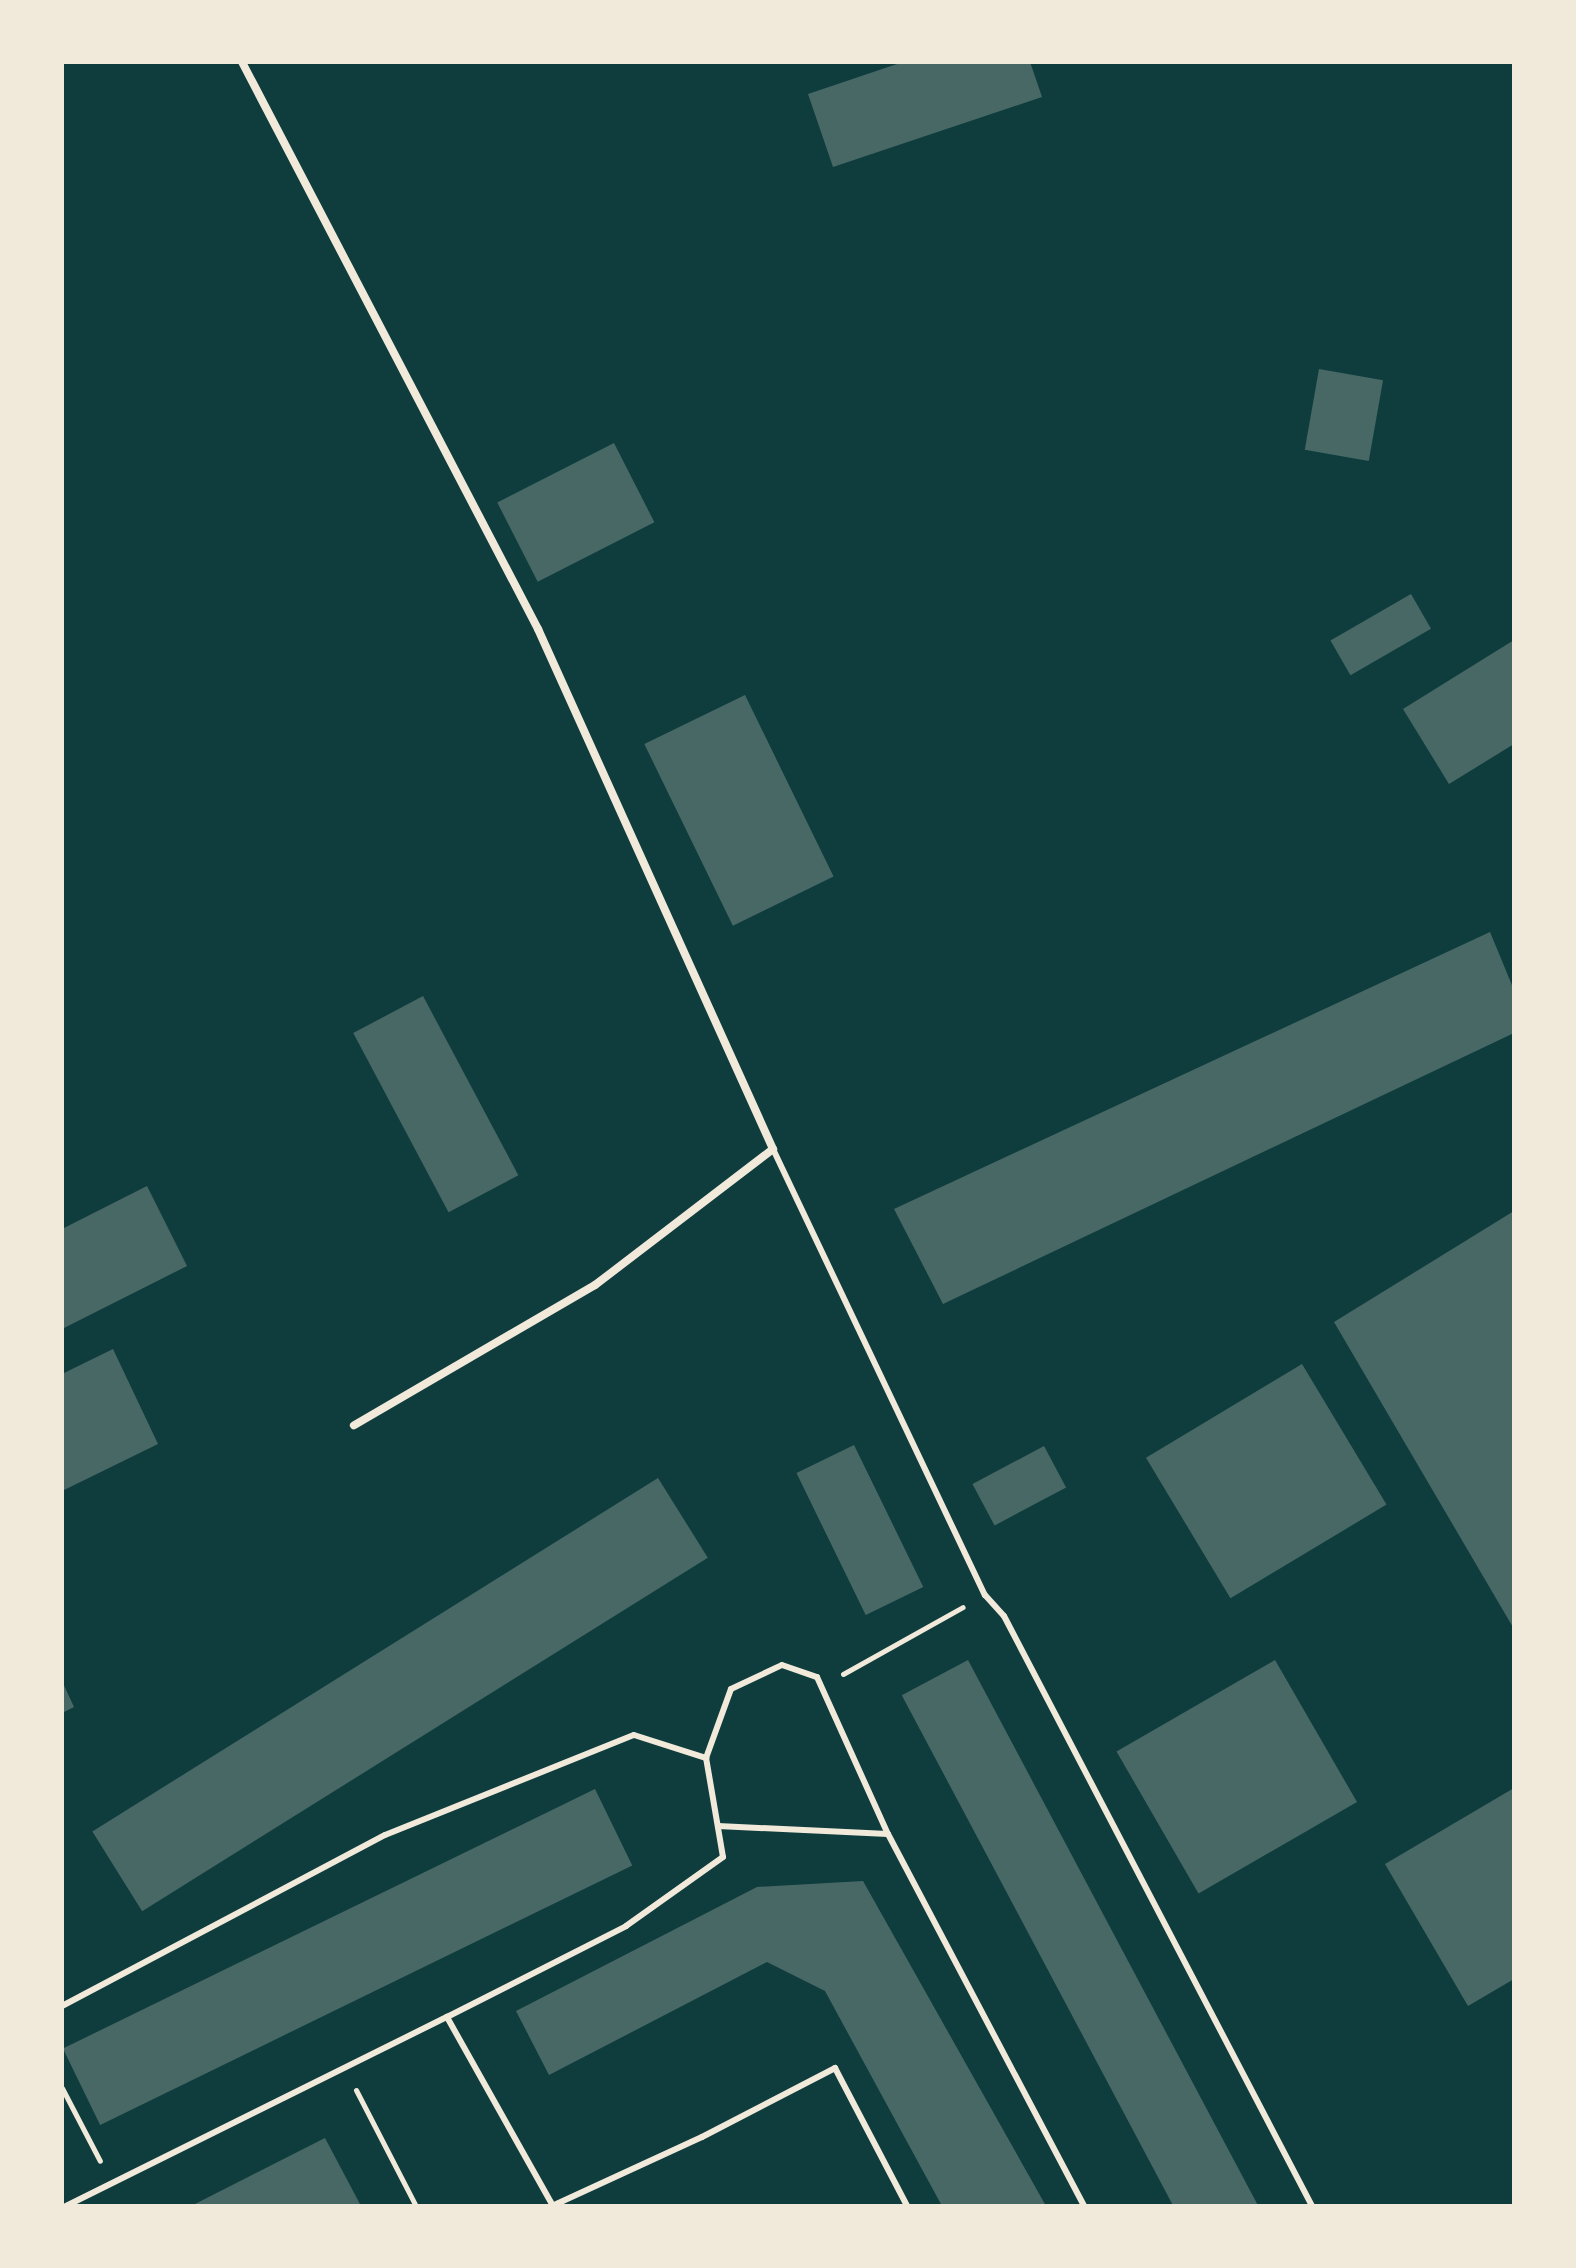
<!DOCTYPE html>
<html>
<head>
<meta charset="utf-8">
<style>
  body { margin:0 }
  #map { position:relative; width:1576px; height:2268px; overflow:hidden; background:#0f3d3e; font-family:"IBM Plex Sans",sans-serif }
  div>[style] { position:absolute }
  .building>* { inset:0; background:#486865; transform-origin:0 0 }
  .path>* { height:5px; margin:-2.5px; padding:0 2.5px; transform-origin:2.5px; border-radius:2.5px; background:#f1e9da }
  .service>* { height:6px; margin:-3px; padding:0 3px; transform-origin:3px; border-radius:3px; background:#f1e9da }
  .minor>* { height:8px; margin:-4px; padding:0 4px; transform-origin:4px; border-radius:4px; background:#f1e9da }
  span { translate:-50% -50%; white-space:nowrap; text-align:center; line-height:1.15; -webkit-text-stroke:6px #f1e9da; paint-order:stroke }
  .frame { position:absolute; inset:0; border:64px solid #f1e9da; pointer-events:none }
</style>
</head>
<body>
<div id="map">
  <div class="building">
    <i style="clip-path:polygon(903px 62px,1030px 62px,1042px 97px,833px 167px,808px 94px)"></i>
    <i style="left:1319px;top:369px;width:65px;height:82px;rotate:10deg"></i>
    <i style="left:614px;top:443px;width:89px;height:131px;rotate:63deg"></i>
    <i style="left:1411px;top:594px;width:40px;height:93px;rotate:60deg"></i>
    <i style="clip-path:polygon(1514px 640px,1514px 744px,1449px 784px,1403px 709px)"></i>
    <i style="left:745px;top:695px;width:202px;height:112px;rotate:64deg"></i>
    <i style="clip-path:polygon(1490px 932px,1514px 990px,1514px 1033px,943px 1304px,894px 1209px)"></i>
    <i style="left:423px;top:996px;width:203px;height:79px;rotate:62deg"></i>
    <i style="clip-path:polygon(147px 1186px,187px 1266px,62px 1329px,62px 1229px)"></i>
    <i style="clip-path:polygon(1514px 1211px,1514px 1629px,1334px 1322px)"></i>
    <i style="clip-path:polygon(113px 1349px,158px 1444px,62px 1491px,62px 1374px)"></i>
    <i style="left:1302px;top:1364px;width:164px;height:182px;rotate:59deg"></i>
    <i style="left:854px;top:1445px;width:158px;height:64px;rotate:64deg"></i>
    <i style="left:1044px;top:1446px;width:47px;height:81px;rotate:62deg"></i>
    <i style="left:658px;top:1478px;width:94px;height:667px;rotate:58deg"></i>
    <i style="left:968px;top:1660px;width:620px;height:75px;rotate:62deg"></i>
    <i style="left:1275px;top:1660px;width:164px;height:183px;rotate:60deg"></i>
    <i style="clip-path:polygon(62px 1681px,74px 1707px,62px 1713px)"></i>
    <i style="clip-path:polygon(1514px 1788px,1514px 1979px,1468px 2006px,1385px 1864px)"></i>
    <i style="left:595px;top:1789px;width:85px;height:592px;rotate:64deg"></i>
    <i style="clip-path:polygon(863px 1881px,1046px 2206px,942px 2206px,825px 1991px,767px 1962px,549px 2075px,516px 2011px,757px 1887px)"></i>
    <i style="clip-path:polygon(325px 2138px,361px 2206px,191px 2206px)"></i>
  </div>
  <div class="path">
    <i style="left:843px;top:1674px;width:137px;rotate:-29.2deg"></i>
    <i style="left:62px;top:2088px;width:82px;rotate:62.5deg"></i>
    <i style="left:356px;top:2090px;width:131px;rotate:62.7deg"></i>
  </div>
  <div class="service">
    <i style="left:773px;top:1149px;width:494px;rotate:64.6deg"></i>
    <i style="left:985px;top:1595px;width:28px;rotate:48deg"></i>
    <i style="left:1004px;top:1616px;width:666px;rotate:62.43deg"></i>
    <i style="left:718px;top:1826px;width:170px;rotate:2.7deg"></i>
    <i style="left:62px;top:2006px;width:365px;rotate:-27.9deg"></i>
    <i style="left:385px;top:1835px;width:268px;rotate:-21.9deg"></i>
    <i style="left:634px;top:1735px;width:76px;rotate:17.7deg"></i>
    <i style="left:66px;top:2206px;width:425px;rotate:-26.4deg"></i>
    <i style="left:552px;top:2206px;width:165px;rotate:-24.7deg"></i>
    <i style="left:702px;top:2137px;width:150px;rotate:-27.4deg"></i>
    <i style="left:835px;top:2068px;width:156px;rotate:62.4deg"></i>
    <i style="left:553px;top:2206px;width:217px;rotate:-119.3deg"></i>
    <i style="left:447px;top:2017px;width:201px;rotate:-26.9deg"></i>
    <i style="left:626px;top:1926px;width:119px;rotate:-35.4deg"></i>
    <i style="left:723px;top:1857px;width:100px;rotate:-99.7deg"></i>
    <i style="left:706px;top:1758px;width:73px;rotate:-70.1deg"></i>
    <i style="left:731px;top:1689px;width:56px;rotate:-25.2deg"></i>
    <i style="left:782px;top:1665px;width:37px;rotate:19deg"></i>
    <i style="left:817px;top:1677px;width:172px;rotate:65.7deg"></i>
    <i style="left:888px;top:1834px;width:420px;rotate:62.2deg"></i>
  </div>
  <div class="minor">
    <i style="left:242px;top:62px;width:640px;rotate:62.43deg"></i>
    <i style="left:538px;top:629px;width:571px;rotate:65.68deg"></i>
    <i style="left:773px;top:1149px;width:224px;rotate:142.6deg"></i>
    <i style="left:595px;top:1285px;width:279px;rotate:149.8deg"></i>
  </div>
  <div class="frame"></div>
</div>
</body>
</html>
